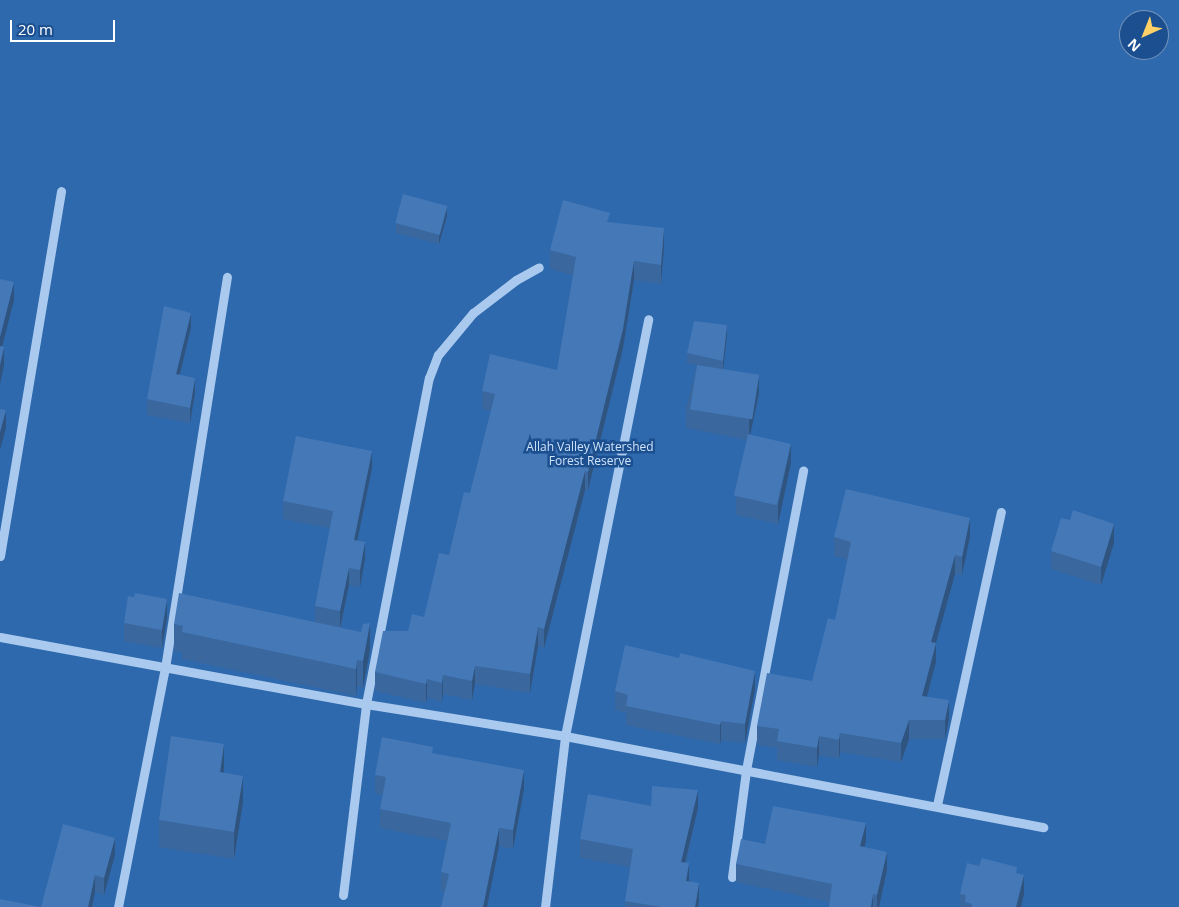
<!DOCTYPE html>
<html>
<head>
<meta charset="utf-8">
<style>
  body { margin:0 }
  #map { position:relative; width:1179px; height:907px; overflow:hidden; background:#1b4f8f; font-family:"Open Sans",sans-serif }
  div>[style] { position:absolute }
  .green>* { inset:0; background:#2e69ad }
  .minor>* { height:9px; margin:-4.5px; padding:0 4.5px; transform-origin:4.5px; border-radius:4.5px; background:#a9c9ee }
  .wall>* { inset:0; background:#3a679d }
  .shaded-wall>* { inset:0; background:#305480 }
  .building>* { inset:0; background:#4478b7; transform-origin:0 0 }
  span { translate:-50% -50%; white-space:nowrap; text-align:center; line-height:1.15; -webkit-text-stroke:5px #1b4f8f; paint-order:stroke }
  .park-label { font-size:12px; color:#cfe3fa }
  .north { position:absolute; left:1119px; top:10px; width:50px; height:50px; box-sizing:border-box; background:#1b4f8f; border:1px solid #7695bc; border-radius:50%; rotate:224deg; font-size:14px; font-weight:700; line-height:20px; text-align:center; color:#fff }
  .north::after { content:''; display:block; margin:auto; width:18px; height:22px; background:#ffd166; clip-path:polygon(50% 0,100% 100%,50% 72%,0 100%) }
  .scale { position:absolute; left:10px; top:20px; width:105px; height:22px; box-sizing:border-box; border:2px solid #fff; border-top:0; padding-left:6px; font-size:15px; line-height:18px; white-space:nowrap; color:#fff; -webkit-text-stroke:4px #1b4f8f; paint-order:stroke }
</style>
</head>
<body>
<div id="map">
  <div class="green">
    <i style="clip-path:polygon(evenodd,0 0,1179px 0,1179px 907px,0 907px,0 0,1129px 20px,1159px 20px,1159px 50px,1129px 50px,1129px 20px)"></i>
  </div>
  <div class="minor">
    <i style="left:0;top:556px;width:370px;rotate:-80.5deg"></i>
    <i style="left:0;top:637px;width:372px;rotate:10.4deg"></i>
    <i style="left:366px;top:704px;width:202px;rotate:9.1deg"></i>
    <i style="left:565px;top:736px;width:487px;rotate:10.8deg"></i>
    <i style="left:937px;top:805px;width:300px;rotate:-77.7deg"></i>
    <i style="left:732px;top:877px;width:108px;rotate:-82.5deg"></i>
    <i style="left:746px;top:770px;width:305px;rotate:-79.2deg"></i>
    <i style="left:343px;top:895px;width:192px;rotate:-83.1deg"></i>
    <i style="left:366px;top:704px;width:332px;rotate:-79.1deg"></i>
    <i style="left:429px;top:378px;width:25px;rotate:-69deg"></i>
    <i style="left:438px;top:355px;width:55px;rotate:-50.2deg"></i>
    <i style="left:473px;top:313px;width:54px;rotate:-37.5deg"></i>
    <i style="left:516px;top:280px;width:26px;rotate:-29deg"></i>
    <i style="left:118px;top:907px;width:244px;rotate:-78.9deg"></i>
    <i style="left:165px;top:668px;width:396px;rotate:-81deg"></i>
    <i style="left:545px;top:907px;width:172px;rotate:-83.3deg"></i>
    <i style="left:565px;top:736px;width:425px;rotate:-78.7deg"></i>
  </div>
  <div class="wall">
    <i style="clip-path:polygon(447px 216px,439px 244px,396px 233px,396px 223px)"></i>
    <i style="clip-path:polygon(610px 222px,664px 247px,661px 284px,634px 280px,623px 348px,588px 490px,585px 490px,544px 648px,538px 646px,530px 693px,475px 684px,472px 700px,443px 694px,442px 702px,427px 698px,426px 703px,375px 691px,375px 672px,408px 631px,424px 617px,449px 555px,470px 493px,491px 411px,482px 409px,482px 391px,557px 370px,573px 275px,550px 269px,550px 250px)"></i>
    <i style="clip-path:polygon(191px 328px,180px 375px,195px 393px,190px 423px,147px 415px,147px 399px)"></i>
    <i style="clip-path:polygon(727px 335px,723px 369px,759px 394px,750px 435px,791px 463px,778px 524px,736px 515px,736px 496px,747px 440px,686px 428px,686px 409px,697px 365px,687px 363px,687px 353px)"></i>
    <i style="clip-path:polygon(372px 468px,357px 541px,365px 559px,360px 587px,349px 585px,341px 628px,370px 650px,363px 688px,357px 686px,356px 696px,182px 659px,182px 652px,174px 651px,174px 624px,315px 622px,315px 606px,330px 528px,283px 519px,283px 501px)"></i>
    <i style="clip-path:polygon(834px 537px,970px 537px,962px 575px,955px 574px,936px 643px,936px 662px,927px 697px,949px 719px,945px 739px,909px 739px,901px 762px,840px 752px,839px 759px,819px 755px,817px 767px,777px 760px,777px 748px,757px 745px,757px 726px,812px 681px,835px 620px,848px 560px,834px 556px)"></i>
    <i style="clip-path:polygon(1114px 543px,1101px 585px,1051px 569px,1051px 551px)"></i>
    <i style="clip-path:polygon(134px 597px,167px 618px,162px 648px,124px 641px,124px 623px)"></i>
    <i style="clip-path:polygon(755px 689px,745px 743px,721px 740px,720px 744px,626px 725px,626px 713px,615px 710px,615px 691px)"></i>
    <i style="clip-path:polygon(433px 753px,524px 789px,513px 849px,499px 846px,487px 907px,441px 907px,444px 892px,441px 891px,441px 872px,447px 841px,380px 828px,380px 809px,383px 795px,375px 794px,375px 775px)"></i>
    <i style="clip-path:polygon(224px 773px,243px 802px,234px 859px,159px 847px,159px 820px)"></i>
    <i style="clip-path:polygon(651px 806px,698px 808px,686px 863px,689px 881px,699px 902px,698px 907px,625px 907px,625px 901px,630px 867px,580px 858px,580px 839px)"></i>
    <i style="clip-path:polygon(866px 841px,864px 847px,887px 870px,879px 907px,829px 907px,829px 902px,736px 882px,736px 864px,765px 844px)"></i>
    <i style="clip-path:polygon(115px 855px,104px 895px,95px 892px,41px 907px)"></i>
    <i style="clip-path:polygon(979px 866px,1017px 873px,1024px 894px,1021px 907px,960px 907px,960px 894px)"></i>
  </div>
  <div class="shaded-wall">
    <i style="clip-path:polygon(447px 206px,447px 216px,439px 244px,439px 234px)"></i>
    <i style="clip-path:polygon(664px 228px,664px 247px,661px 284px,661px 265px)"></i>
    <i style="clip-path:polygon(634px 261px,634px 280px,623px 348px,588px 490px,588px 472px)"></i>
    <i style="clip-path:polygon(14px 282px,14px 300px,0 355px,0 337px)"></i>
    <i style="clip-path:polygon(191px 313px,191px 328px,176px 390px,176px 374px)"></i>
    <i style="clip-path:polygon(727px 325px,727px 335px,723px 371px,723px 361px)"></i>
    <i style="clip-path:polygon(4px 347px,4px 366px,0 384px,0 365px)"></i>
    <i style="clip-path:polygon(759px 375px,759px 394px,749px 440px,749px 421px)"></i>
    <i style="clip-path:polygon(195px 378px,195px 393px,190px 423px,190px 408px)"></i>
    <i style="clip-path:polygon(6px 410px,6px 428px,0 450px,0 432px)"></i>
    <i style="clip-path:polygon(791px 444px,791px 463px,778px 524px,778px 505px)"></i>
    <i style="clip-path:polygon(372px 451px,372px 468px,354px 557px,354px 540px)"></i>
    <i style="clip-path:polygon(585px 471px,585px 490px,544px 648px,544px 629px)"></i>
    <i style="clip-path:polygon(970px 518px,970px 537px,962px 575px,962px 557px)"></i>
    <i style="clip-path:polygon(1114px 524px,1114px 543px,1101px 585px,1101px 567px)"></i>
    <i style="clip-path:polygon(365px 542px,365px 559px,360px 587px,360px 570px)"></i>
    <i style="clip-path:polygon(955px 555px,955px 574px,931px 661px,931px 642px)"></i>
    <i style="clip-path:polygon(349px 568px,349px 585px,340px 628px,340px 611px)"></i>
    <i style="clip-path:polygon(167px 599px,167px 618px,162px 648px,162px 630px)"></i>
    <i style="clip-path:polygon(370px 623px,370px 650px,363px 688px,363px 661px)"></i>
    <i style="clip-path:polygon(538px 627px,538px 646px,530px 693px,530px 674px)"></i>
    <i style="clip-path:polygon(936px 643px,936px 662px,922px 715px,922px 696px)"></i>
    <i style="clip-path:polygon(357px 660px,357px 686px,356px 696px,356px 669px)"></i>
    <i style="clip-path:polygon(475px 666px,475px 684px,472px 700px,472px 681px)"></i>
    <i style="clip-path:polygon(755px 671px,755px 689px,745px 743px,745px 724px)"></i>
    <i style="clip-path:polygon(443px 675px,443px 694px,442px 702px,442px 683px)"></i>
    <i style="clip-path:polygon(427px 679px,427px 698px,426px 703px,426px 684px)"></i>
    <i style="clip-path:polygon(949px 700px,949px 719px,945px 739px,945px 720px)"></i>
    <i style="clip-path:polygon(909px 720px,909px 739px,901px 762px,901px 743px)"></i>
    <i style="clip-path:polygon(721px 721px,721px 740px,720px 744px,720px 725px)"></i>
    <i style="clip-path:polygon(840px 733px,840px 752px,839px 759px,839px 740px)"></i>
    <i style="clip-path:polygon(819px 736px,819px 755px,817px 767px,817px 748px)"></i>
    <i style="clip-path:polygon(224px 744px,224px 771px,220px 799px,220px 772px)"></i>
    <i style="clip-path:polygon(524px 770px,524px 789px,513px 849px,513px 830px)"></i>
    <i style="clip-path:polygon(243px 776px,243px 802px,234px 859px,234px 832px)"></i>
    <i style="clip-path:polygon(698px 790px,698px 808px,681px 880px,681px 862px)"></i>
    <i style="clip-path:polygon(866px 823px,866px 841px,860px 864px,860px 846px)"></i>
    <i style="clip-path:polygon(499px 828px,499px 846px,487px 907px,483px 907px)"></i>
    <i style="clip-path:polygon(115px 838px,115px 855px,104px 895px,104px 878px)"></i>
    <i style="clip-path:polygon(887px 852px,887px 870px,879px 907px,877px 907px,877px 895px)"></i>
    <i style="clip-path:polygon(689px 863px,689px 882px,686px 881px)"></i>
    <i style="clip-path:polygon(95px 875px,95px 892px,92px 907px,88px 907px)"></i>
    <i style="clip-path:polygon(1024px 875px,1024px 894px,1021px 907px,1016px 907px)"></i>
    <i style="clip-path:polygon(699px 883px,699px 902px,698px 907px,695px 907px)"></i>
    <i style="clip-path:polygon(873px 894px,873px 907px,871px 907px)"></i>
  </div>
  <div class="building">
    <i style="left:403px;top:194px;width:46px;height:30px;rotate:15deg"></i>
    <i style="clip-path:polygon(563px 200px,610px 213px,607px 222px,664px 228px,661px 265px,634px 261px,623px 329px,588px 472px,585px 471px,544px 629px,538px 627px,530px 674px,475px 666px,472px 681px,443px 675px,442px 683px,427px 679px,426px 684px,375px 672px,383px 631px,408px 631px,412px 614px,424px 617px,439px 553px,449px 555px,464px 492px,470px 493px,495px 394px,482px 391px,490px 354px,557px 370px,576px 257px,550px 250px)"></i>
    <i style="clip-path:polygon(0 279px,14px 282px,0 337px)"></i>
    <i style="clip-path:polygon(164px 306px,191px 313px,176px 374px,195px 378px,190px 408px,147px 399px)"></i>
    <i style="clip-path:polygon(694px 321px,727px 325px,723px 361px,687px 353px)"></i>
    <i style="clip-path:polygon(0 346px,4px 347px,0 365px)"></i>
    <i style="left:697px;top:365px;width:63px;height:45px;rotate:9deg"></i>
    <i style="clip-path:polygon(0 409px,6px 410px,0 432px)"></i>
    <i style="left:748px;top:434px;width:44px;height:63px;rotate:13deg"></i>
    <i style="clip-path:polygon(296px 436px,372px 451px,354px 540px,365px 542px,360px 570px,349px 568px,340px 611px,315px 606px,333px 511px,283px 501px)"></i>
    <i style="clip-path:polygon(846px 489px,970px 518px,962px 557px,955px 555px,931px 642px,936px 643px,922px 696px,949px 700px,945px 720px,909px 720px,901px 743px,840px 733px,839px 740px,819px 736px,817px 748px,777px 741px,779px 729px,757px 726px,767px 673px,812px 681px,828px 618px,835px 620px,851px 542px,834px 537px)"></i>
    <i style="clip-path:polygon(1073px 510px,1114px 524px,1101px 567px,1051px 551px,1061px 518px,1070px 520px)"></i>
    <i style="clip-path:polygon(135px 593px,167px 599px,162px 630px,124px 623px,128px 596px,134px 597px)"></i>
    <i style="clip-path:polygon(179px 593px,361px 632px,363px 624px,370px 623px,363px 661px,357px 660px,356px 669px,182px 632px,183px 626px,174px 624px)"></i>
    <i style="clip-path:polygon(625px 645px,679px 658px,680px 653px,755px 671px,745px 724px,721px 721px,720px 725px,626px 706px,628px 695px,615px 691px)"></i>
    <i style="clip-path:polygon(171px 736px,224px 744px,220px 772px,243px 776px,234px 832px,159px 820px)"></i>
    <i style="clip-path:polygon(382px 737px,433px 747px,432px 753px,524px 770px,513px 830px,499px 828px,483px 907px,441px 907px,449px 874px,441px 872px,451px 823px,380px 809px,386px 777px,375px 775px)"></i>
    <i style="clip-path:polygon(652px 786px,698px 790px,681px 862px,689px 863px,686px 881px,699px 883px,695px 907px,661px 907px,625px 901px,633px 849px,580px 839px,588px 794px,651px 806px)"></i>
    <i style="clip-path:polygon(773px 806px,866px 823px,860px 846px,887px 852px,877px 895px,873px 894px,871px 907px,829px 907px,832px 884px,736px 864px,741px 839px,765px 844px)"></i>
    <i style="clip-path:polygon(63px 824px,115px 838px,104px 878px,95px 875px,88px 907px,0 907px,0 899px,41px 907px)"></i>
    <i style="clip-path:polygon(982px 858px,1017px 867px,1016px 873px,1024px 875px,1016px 907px,972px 907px,972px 904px,965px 902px,966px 895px,960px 894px,967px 863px,979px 866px)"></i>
  </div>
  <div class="park-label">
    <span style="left:590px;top:454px">Allah Valley Watershed<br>Forest Reserve</span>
  </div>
  <div class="north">N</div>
  <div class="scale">20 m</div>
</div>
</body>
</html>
